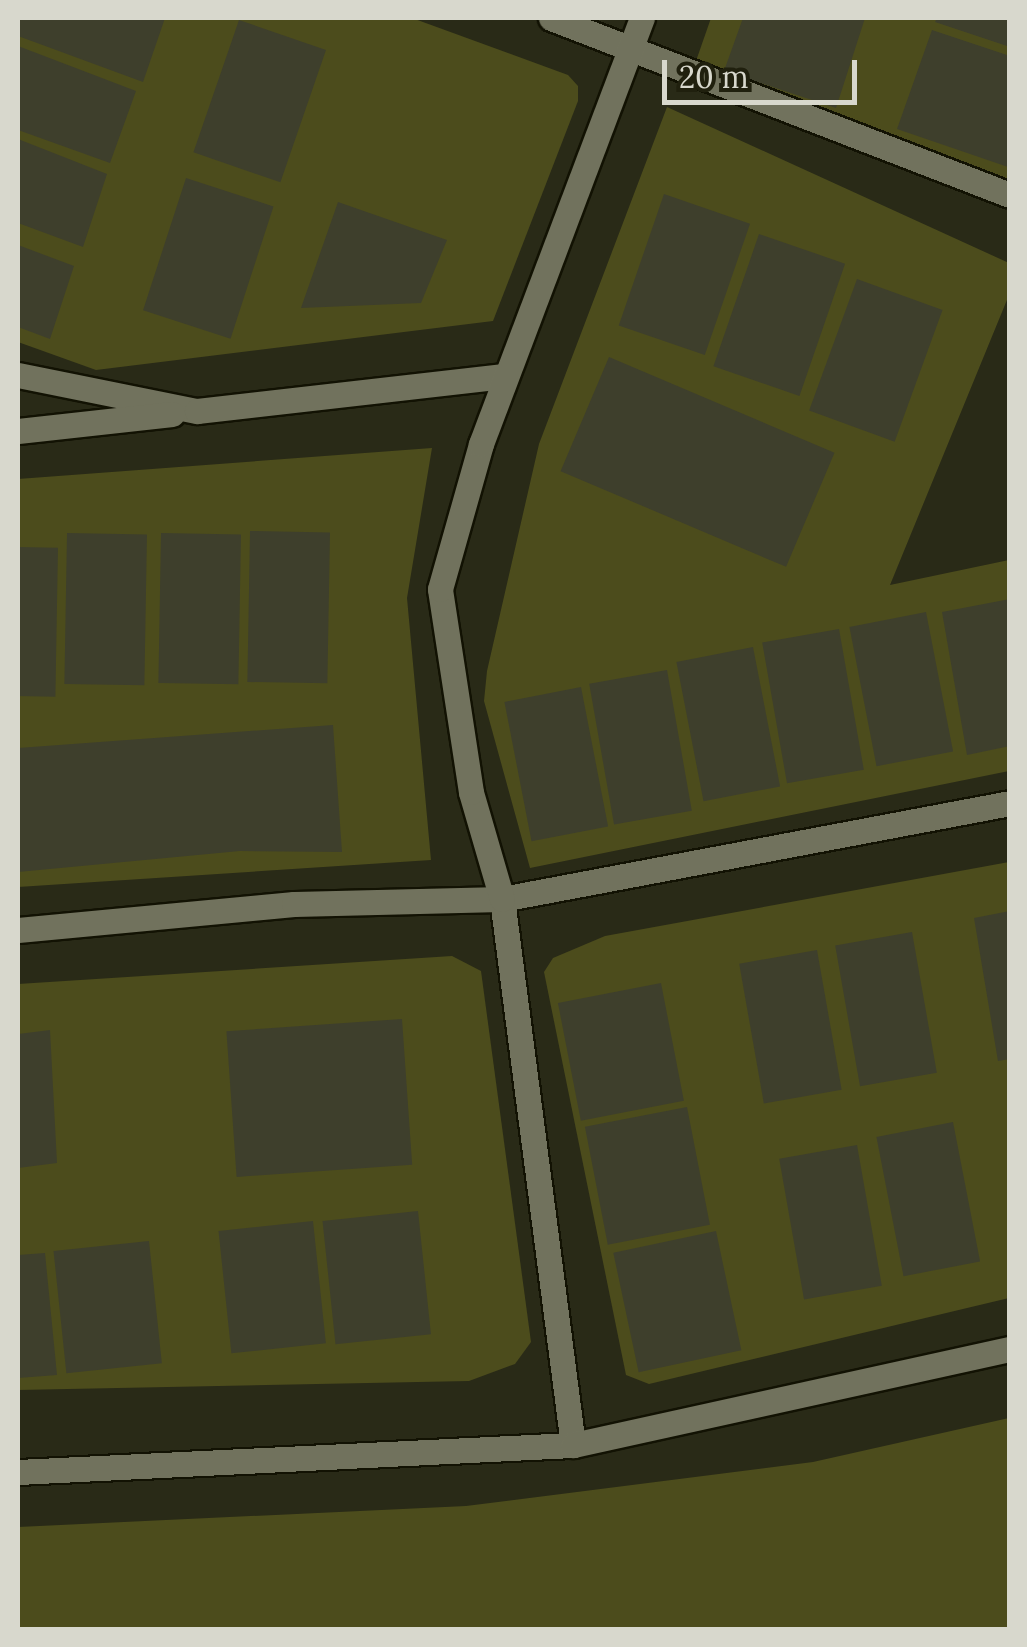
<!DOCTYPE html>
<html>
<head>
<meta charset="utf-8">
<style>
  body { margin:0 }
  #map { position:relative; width:1027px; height:1647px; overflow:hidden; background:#292a17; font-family:Lora,serif }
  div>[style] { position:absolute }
  .green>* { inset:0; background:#4c4c1c }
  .building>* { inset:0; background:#3e3f2c; transform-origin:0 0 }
  .roads { filter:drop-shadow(2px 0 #121203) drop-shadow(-2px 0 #121203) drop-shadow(0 2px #121203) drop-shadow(0 -2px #121203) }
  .minor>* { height:25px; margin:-12.5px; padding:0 12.5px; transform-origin:12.5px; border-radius:12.5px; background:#71725d }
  span { translate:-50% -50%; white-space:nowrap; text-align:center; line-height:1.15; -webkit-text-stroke:10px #20200e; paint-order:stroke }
  .frame { position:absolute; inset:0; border:20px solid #d8d8cd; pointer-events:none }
  .scale { position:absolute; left:662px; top:60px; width:195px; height:45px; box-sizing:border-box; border:5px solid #d8d8cd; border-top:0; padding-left:12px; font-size:30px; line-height:35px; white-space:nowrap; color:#d8d8cd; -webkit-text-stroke:8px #20200e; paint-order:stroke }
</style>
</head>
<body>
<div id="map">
  <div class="green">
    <i style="clip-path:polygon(18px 18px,412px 18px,568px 75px,578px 86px,578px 101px,493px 321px,96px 370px,18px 342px)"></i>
    <i style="clip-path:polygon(711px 18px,1009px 18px,1009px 184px,696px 61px)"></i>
    <i style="clip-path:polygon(667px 107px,1009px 263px,1009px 295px,890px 585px,1009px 560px,1009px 771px,530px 868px,484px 701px,487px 671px,539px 444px)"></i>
    <i style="clip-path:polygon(432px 448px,407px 598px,431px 860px,18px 887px,18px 479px)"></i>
    <i style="clip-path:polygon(1009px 862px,1009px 1298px,649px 1384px,626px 1375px,544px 972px,553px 958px,605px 936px)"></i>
    <i style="clip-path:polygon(452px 956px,481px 971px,531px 1342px,515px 1364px,469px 1381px,18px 1390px,18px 984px)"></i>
    <i style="clip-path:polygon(1009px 1418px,1009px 1629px,18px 1629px,18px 1527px,466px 1506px,813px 1462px)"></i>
  </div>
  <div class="building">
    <i style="clip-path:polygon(18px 18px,165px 18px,143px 82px,18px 36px)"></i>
    <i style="clip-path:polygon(743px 18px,865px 18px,836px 108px,724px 71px)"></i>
    <i style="clip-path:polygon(937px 18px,1010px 18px,1010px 47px,935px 22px)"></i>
    <i style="left:239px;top:20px;width:92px;height:140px;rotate:19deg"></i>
    <i style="clip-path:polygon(932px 30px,1010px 56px,1008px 167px,897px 129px)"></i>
    <i style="clip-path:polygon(18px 46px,136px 91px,110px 163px,18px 130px)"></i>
    <i style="clip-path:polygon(18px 139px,107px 174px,83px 247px,18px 223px)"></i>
    <i style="left:186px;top:178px;width:92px;height:139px;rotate:18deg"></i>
    <i style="left:664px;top:194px;width:91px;height:139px;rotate:19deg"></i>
    <i style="clip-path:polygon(338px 202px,447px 240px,421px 303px,301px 308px)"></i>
    <i style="left:759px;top:234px;width:91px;height:140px;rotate:19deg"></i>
    <i style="clip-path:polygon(18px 245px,74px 266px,50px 339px,18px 327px)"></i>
    <i style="left:857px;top:279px;width:91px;height:140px;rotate:20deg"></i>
    <i style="left:609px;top:357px;width:245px;height:124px;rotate:23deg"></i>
    <i style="left:250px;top:531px;width:80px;height:151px;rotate:1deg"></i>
    <i style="left:67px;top:533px;width:80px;height:151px;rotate:1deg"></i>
    <i style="left:161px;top:533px;width:80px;height:150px;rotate:1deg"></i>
    <i style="left:18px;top:547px;width:40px;height:149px;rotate:1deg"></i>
    <i style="clip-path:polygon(1010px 599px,1010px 746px,967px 755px,942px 612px)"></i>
    <i style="left:926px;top:612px;width:142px;height:78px;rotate:79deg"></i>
    <i style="left:839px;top:629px;width:143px;height:78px;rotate:80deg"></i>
    <i style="left:753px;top:647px;width:142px;height:78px;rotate:79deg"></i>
    <i style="left:667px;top:670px;width:143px;height:79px;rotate:80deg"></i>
    <i style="left:581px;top:687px;width:142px;height:78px;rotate:79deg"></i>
    <i style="clip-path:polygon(333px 725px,342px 852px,240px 851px,18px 872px,18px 748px)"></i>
    <i style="clip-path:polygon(1010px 911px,1010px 1059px,998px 1061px,974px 918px)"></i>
    <i style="left:912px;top:932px;width:143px;height:78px;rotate:80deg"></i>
    <i style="left:817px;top:950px;width:142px;height:79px;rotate:80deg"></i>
    <i style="left:661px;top:983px;width:120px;height:105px;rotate:79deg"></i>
    <i style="left:402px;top:1019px;width:146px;height:176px;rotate:86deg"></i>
    <i style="clip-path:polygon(50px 1030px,57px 1163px,18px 1168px,18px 1034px)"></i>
    <i style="left:687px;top:1107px;width:120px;height:104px;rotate:79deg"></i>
    <i style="left:953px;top:1122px;width:142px;height:78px;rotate:79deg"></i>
    <i style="left:857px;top:1145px;width:143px;height:79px;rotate:80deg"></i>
    <i style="left:418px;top:1211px;width:124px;height:96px;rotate:84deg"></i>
    <i style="left:313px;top:1221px;width:123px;height:95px;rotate:84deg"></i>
    <i style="left:716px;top:1231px;width:122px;height:105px;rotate:78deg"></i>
    <i style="left:149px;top:1241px;width:123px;height:96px;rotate:84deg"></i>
    <i style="clip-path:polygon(45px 1253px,57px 1375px,18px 1378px,18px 1255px)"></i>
  </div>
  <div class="roads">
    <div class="minor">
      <i style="left:551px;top:18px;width:492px;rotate:21.1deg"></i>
      <i style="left:18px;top:375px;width:183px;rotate:11.4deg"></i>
      <i style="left:197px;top:411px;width:311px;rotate:-6.5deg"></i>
      <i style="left:18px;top:431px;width:155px;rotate:-6.3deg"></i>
      <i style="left:18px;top:930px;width:277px;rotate:-5.4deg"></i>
      <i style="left:294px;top:904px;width:208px;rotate:-1.4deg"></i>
      <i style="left:502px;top:899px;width:517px;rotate:-10.7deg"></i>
      <i style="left:573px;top:1445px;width:551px;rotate:-97.41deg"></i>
      <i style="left:502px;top:899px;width:111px;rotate:-106.2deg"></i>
      <i style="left:471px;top:792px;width:205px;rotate:-98.7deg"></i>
      <i style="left:440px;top:589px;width:151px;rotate:-74.2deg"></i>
      <i style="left:481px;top:444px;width:455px;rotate:-69.3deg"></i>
      <i style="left:18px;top:1472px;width:556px;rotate:-2.79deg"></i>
      <i style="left:573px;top:1445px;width:447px;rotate:-12.4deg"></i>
    </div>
  </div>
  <div class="frame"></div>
  <div class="scale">20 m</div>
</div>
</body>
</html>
